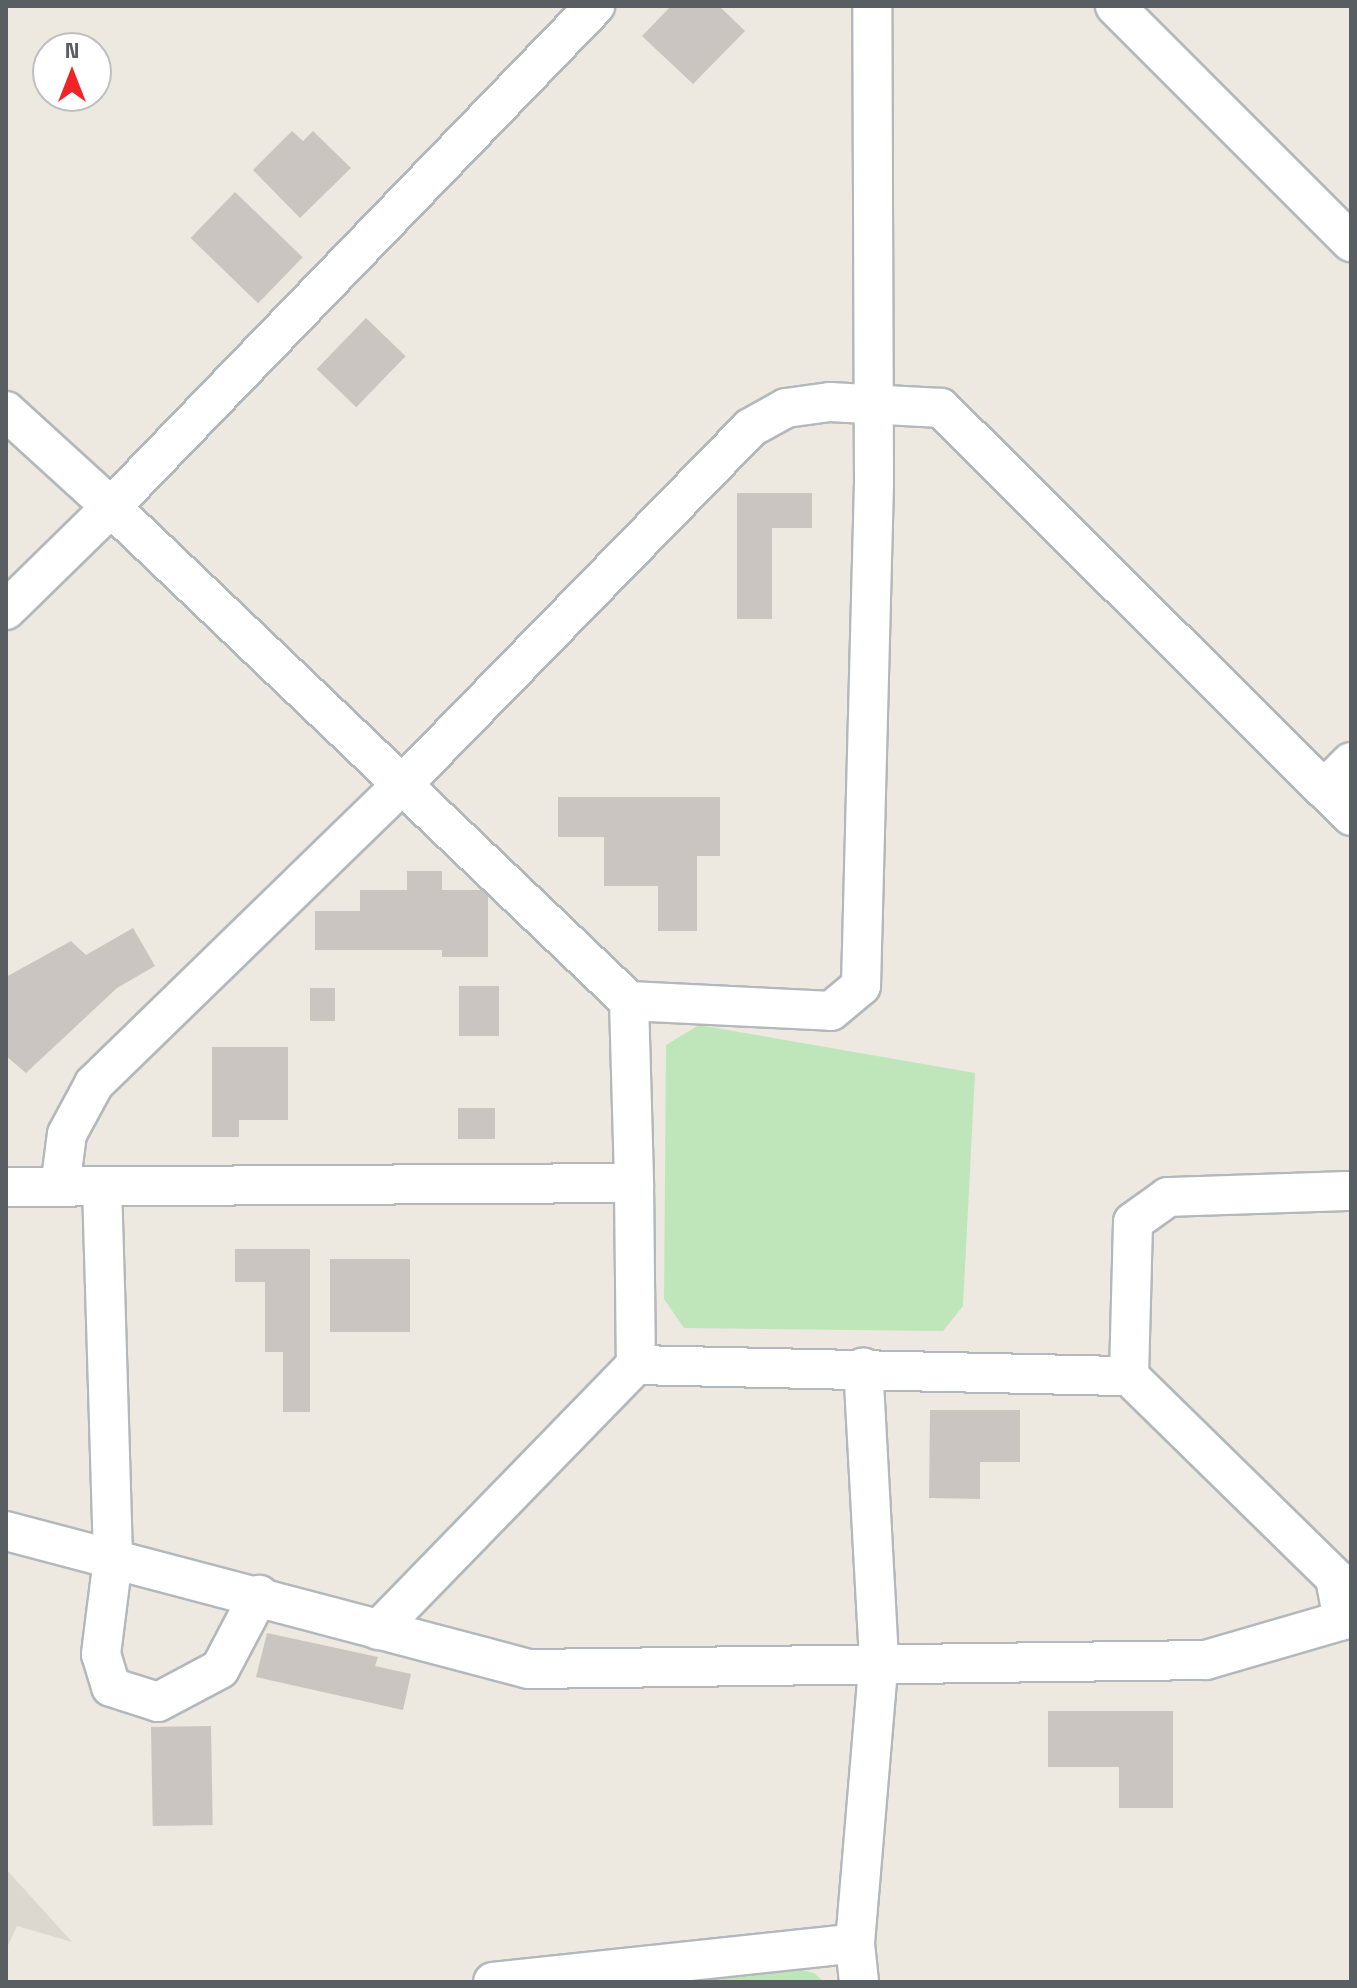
<!DOCTYPE html>
<html>
<head>
<meta charset="utf-8">
<style>
  body { margin:0 }
  #map { position:relative; width:1357px; height:1988px; overflow:hidden; background:#ede9e0; font-family:"Space Grotesk",sans-serif }
  div>[style] { position:absolute }
  .education>* { inset:0; background:#ddd8cf }
  .green>* { inset:0; background:#bfe6bb }
  .building>* { inset:0; background:#cac5c0; transform-origin:0 0 }
  .roads { filter:drop-shadow(2px 0 #b3b8bc) drop-shadow(-2px 0 #b3b8bc) drop-shadow(0 2px #b3b8bc) drop-shadow(0 -2px #b3b8bc) }
  .minor>* { height:38px; margin:-19px; padding:0 19px; transform-origin:19px; border-radius:19px; background:#fff }
  span { translate:-50% -50%; white-space:nowrap; text-align:center; line-height:1.15; -webkit-text-stroke:8px #fff; paint-order:stroke }
  .frame { position:absolute; inset:0; border:8px solid #595e62; pointer-events:none }
  .north { position:absolute; left:32px; top:32px; width:80px; height:80px; box-sizing:border-box; background:#fff; border:2px solid #bdbfc0; border-radius:50%; rotate:0deg; font-size:22px; font-weight:700; line-height:32px; text-align:center; color:#595e62 }
  .north::after { content:''; display:block; margin:auto; width:28px; height:36px; background:#f02326; clip-path:polygon(50% 0,100% 100%,50% 72%,0 100%) }
</style>
</head>
<body>
<div id="map">
  <div class="education">
    <i style="clip-path:polygon(6px 1869px,72px 1942px,17px 1926px,6px 1950px)"></i>
  </div>
  <div class="green">
    <i style="clip-path:polygon(699px 1025px,975px 1073px,963px 1306px,943px 1331px,684px 1328px,664px 1299px,666px 1045px)"></i>
    <i style="clip-path:polygon(788px 1966px,814px 1973px,824px 1982px,629px 1982px)"></i>
  </div>
  <div class="building">
    <i style="clip-path:polygon(671px 6px,719px 6px,745px 31px,693px 84px,642px 36px)"></i>
    <i style="clip-path:polygon(292px 131px,303px 141px,313px 131px,351px 168px,300px 218px,253px 170px)"></i>
    <i style="left:235px;top:192px;width:94px;height:64px;rotate:44deg"></i>
    <i style="left:366px;top:318px;width:55px;height:71px;rotate:44deg"></i>
    <i style="clip-path:polygon(737px 493px,812px 493px,812px 528px,772px 528px,772px 619px,737px 619px)"></i>
    <i style="clip-path:polygon(558px 797px,720px 797px,720px 856px,697px 856px,697px 931px,658px 931px,658px 886px,604px 886px,604px 837px,558px 837px)"></i>
    <i style="clip-path:polygon(407px 871px,442px 871px,442px 890px,488px 890px,488px 957px,442px 957px,442px 950px,315px 950px,315px 911px,360px 911px,360px 890px,407px 890px)"></i>
    <i style="clip-path:polygon(133px 928px,155px 966px,117px 988px,26px 1073px,6px 1056px,6px 977px,71px 941px,86px 955px)"></i>
    <i style="left:459px;top:986px;width:40px;height:50px"></i>
    <i style="left:310px;top:988px;width:25px;height:33px"></i>
    <i style="clip-path:polygon(212px 1047px,288px 1047px,288px 1120px,239px 1120px,239px 1137px,212px 1137px)"></i>
    <i style="left:458px;top:1108px;width:37px;height:31px"></i>
    <i style="clip-path:polygon(235px 1249px,310px 1249px,310px 1412px,283px 1412px,283px 1352px,265px 1352px,265px 1282px,235px 1282px)"></i>
    <i style="left:330px;top:1259px;width:80px;height:73px"></i>
    <i style="clip-path:polygon(930px 1410px,1020px 1410px,1020px 1462px,980px 1462px,980px 1499px,929px 1498px)"></i>
    <i style="clip-path:polygon(267px 1633px,378px 1657px,375px 1666px,411px 1674px,403px 1710px,256px 1677px)"></i>
    <i style="clip-path:polygon(1048px 1711px,1173px 1711px,1173px 1808px,1119px 1808px,1119px 1767px,1048px 1767px)"></i>
    <i style="left:211px;top:1726px;width:99px;height:60px;rotate:89deg"></i>
  </div>
  <div class="roads">
    <div class="minor">
      <i style="left:1115px;top:6px;width:334px;rotate:45deg"></i>
      <i style="left:6px;top:411px;width:142px;rotate:42.4deg"></i>
      <i style="left:111px;top:507px;width:697px;rotate:-45.99deg"></i>
      <i style="left:6px;top:610px;width:147px;rotate:-44.4deg"></i>
      <i style="left:111px;top:507px;width:716px;rotate:43.64deg"></i>
      <i style="left:629px;top:1001px;width:182px;rotate:88.4deg"></i>
      <i style="left:634px;top:1183px;width:628px;rotate:179.64deg"></i>
      <i style="left:1324px;top:789px;width:38px;rotate:-45deg"></i>
      <i style="left:629px;top:1001px;width:202px;rotate:2.8deg"></i>
      <i style="left:831px;top:1011px;width:39px;rotate:-40deg"></i>
      <i style="left:861px;top:986px;width:502px;rotate:-88.52deg"></i>
      <i style="left:874px;top:484px;width:478px;rotate:-90.2deg"></i>
      <i style="left:634px;top:1183px;width:182px;rotate:89.4deg"></i>
      <i style="left:102px;top:1186px;width:373px;rotate:88.3deg"></i>
      <i style="left:113px;top:1559px;width:96px;rotate:97.2deg"></i>
      <i style="left:101px;top:1654px;width:34px;rotate:73deg"></i>
      <i style="left:111px;top:1687px;width:49px;rotate:17.7deg"></i>
      <i style="left:158px;top:1702px;width:70px;rotate:-28deg"></i>
      <i style="left:220px;top:1669px;width:84px;rotate:-62.2deg"></i>
      <i style="left:60px;top:1187px;width:53px;rotate:-82.5deg"></i>
      <i style="left:67px;top:1134px;width:57px;rotate:-61.6deg"></i>
      <i style="left:94px;top:1084px;width:432px;rotate:-44.2deg"></i>
      <i style="left:404px;top:783px;width:496px;rotate:-45.7deg"></i>
      <i style="left:750px;top:428px;width:41px;rotate:-29.1deg"></i>
      <i style="left:786px;top:408px;width:44px;rotate:-7.8deg"></i>
      <i style="left:830px;top:402px;width:111px;rotate:3.1deg"></i>
      <i style="left:941px;top:408px;width:578px;rotate:44.86deg"></i>
      <i style="left:1129px;top:1376px;width:154px;rotate:-88.5deg"></i>
      <i style="left:1133px;top:1222px;width:43px;rotate:-35.5deg"></i>
      <i style="left:1168px;top:1197px;width:183px;rotate:-1.9deg"></i>
      <i style="left:6px;top:1531px;width:541px;rotate:14.78deg"></i>
      <i style="left:529px;top:1669px;width:677px;rotate:-0.76deg"></i>
      <i style="left:1206px;top:1660px;width:151px;rotate:-16.2deg"></i>
      <i style="left:378px;top:1630px;width:370px;rotate:-45.8deg"></i>
      <i style="left:636px;top:1365px;width:493px;rotate:1.3deg"></i>
      <i style="left:1129px;top:1376px;width:289px;rotate:44.4deg"></i>
      <i style="left:1335px;top:1578px;width:43px;rotate:79.2deg"></i>
      <i style="left:493px;top:1982px;width:364px;rotate:-6.1deg"></i>
      <i style="left:859px;top:1982px;width:39px;rotate:-96deg"></i>
      <i style="left:855px;top:1943px;width:284px;rotate:-85.2deg"></i>
      <i style="left:879px;top:1660px;width:293px;rotate:-93.1deg"></i>
    </div>
  </div>
  <div class="frame"></div>
  <div class="north">N</div>
</div>
</body>
</html>
